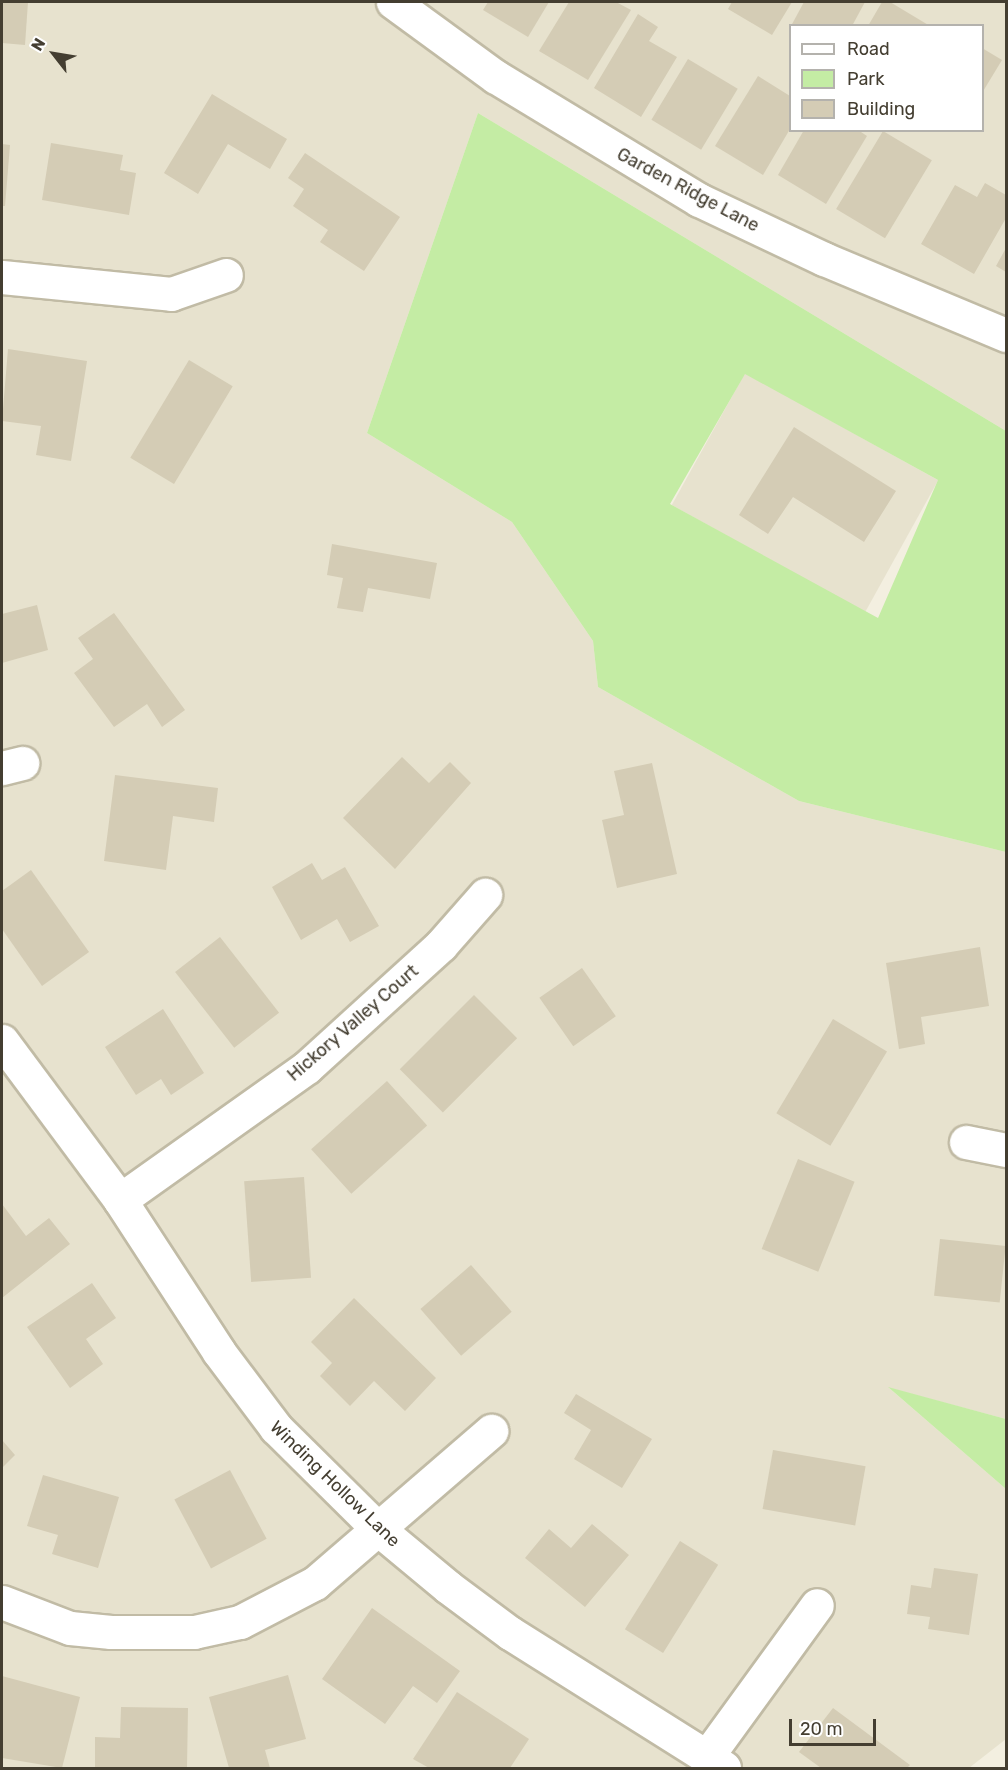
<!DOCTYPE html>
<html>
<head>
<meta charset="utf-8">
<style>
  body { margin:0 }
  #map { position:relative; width:1008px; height:1770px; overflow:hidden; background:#f3efe0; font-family:Rubik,sans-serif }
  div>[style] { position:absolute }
  .residential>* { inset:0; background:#e7e2ce; transform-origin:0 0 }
  .green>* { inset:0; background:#c4eca4 }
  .building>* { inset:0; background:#d4ccb5; transform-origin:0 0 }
  .roads { filter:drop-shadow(2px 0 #c1bba5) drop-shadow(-2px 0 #c1bba5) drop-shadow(0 2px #c1bba5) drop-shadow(0 -2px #c1bba5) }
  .minor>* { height:33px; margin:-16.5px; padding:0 16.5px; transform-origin:16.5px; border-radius:16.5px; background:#fff }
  span { translate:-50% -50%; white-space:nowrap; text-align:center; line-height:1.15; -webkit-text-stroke:6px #fff; paint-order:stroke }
  .street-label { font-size:18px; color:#443e31 }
  .frame { position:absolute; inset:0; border:3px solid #443e31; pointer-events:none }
  .legend { position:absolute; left:789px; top:24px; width:195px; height:108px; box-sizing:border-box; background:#fff; border:2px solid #b4b2ad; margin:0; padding:8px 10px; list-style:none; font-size:18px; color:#443e31 }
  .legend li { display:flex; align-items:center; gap:12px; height:30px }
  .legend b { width:30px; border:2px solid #b4b2ad }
  .north { position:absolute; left:24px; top:24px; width:60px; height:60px; -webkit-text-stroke:4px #fff; paint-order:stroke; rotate:301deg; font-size:16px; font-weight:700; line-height:24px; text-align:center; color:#443e31 }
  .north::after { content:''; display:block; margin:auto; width:21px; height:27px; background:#443e31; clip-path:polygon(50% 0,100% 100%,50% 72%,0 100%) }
  .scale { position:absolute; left:789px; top:1719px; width:87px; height:27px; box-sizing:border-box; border:3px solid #443e31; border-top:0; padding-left:8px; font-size:18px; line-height:21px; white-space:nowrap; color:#443e31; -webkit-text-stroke:4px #fff; paint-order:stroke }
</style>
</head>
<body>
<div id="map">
  <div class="residential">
    <i style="clip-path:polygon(evenodd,2px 2px,1006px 2px,1006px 431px,478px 113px,367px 433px,512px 522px,593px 641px,598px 687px,799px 801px,1006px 852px,1006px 1419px,889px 1388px,1006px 1489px,1006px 1739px,969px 1768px,2px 1768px,2px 2px,790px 26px,982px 26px,982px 130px,790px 130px,790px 26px)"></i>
    <i style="left:745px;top:373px;width:221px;height:151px;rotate:29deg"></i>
  </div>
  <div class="green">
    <i style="clip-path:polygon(evenodd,478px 113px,1006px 431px,1006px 852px,799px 801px,598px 687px,593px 641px,512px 522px,367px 433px,478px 113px,745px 374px,938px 480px,878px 618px,670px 504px,745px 374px)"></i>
    <i style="clip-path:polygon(888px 1387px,1006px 1419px,1006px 1489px)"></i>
  </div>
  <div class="building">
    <i style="clip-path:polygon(2px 2px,28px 2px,25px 45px,2px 43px)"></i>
    <i style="clip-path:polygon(488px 2px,549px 2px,528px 37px,483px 10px)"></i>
    <i style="clip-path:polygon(569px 2px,616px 2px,631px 10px,588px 80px,539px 51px)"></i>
    <i style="clip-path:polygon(732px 2px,792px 2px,772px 35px,728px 9px)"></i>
    <i style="clip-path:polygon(804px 2px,865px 2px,852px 26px,791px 26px)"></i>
    <i style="clip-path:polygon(882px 2px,890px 2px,930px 26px,868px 26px)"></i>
    <i style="clip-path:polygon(638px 14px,658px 27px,649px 41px,677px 57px,641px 117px,594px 88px)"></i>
    <i style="clip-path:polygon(982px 48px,1002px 60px,982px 93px)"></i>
    <i style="left:688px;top:59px;width:58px;height:71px;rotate:31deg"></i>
    <i style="clip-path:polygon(758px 76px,790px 96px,790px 129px,763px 175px,715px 146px)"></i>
    <i style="clip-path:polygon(212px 94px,287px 139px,270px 169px,228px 144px,198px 194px,164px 173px)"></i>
    <i style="clip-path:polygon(804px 130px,858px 130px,867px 136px,826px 204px,778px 175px)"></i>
    <i style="left:883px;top:131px;width:57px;height:91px;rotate:31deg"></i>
    <i style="clip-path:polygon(51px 143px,123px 155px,120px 170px,136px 173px,129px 215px,42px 200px)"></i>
    <i style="clip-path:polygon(2px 144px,10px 145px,5px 206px,2px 206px)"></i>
    <i style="clip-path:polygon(305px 153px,400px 217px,364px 271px,320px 242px,328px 230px,293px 206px,304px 189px,288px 178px)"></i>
    <i style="clip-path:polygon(985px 183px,1006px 195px,1006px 218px,974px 274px,921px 244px,955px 185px,977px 197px)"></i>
    <i style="clip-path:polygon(1006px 248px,1006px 272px,996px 266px)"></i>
    <i style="clip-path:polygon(8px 349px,87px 361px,71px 461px,36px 455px,41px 426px,2px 421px)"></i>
    <i style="left:189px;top:360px;width:51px;height:114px;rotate:31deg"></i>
    <i style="clip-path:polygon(794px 427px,896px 491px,864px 542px,793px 497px,768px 534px,739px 515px)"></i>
    <i style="clip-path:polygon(332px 544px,437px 563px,430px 599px,368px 588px,363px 612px,337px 608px,343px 578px,327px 575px)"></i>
    <i style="clip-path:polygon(37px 605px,48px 650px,2px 663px,2px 614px)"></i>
    <i style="clip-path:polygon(114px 613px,185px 710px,162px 727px,147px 704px,114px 727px,74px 673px,93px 659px,78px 638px)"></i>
    <i style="clip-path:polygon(402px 757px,429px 783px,450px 762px,471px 783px,395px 869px,343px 818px)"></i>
    <i style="clip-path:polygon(652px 763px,677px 874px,617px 888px,602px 820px,624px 815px,614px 771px)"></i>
    <i style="clip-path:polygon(115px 775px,218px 788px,214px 822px,173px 816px,166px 870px,104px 861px)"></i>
    <i style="clip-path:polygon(312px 863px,322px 880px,345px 867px,379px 926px,350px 942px,337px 919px,301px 940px,272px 887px)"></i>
    <i style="clip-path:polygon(31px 870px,89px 952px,42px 986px,2px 929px,2px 891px)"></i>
    <i style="left:220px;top:937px;width:96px;height:57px;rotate:52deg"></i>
    <i style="clip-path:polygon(980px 947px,989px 1006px,921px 1017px,925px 1044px,899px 1049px,886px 963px)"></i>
    <i style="left:582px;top:968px;width:59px;height:52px;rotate:55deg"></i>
    <i style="left:474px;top:995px;width:61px;height:105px;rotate:45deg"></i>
    <i style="clip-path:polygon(163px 1009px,204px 1073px,171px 1095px,161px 1079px,136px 1095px,105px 1047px)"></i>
    <i style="left:833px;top:1019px;width:63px;height:110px;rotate:31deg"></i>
    <i style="left:387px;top:1081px;width:60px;height:102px;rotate:48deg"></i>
    <i style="left:798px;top:1159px;width:61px;height:97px;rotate:22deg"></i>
    <i style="left:304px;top:1177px;width:101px;height:60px;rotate:86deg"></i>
    <i style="clip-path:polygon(2px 1204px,26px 1236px,49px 1218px,70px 1244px,2px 1298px)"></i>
    <i style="left:940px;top:1239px;width:66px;height:57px;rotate:6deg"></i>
    <i style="left:471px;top:1265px;width:62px;height:67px;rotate:49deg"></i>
    <i style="clip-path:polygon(92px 1283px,116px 1318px,86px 1339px,103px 1364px,70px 1388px,27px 1327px)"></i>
    <i style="clip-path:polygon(354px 1298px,436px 1378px,405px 1411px,374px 1381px,350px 1406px,320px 1376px,332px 1363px,311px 1342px)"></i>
    <i style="clip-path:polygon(576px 1394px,652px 1439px,622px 1488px,574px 1459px,591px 1430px,564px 1413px)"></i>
    <i style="clip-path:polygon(2px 1440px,15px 1455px,2px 1468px)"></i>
    <i style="left:773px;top:1450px;width:94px;height:60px;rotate:10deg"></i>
    <i style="left:230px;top:1470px;width:78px;height:63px;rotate:62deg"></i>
    <i style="clip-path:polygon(43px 1475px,119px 1497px,98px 1568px,52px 1554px,58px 1535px,27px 1526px)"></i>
    <i style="clip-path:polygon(592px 1524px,629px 1555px,585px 1607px,525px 1558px,549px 1529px,571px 1548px)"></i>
    <i style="left:680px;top:1541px;width:45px;height:104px;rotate:32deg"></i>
    <i style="clip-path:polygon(934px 1568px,978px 1574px,969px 1635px,928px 1629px,930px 1617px,907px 1614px,911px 1585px,931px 1588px)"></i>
    <i style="clip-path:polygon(372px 1608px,460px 1671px,437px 1703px,413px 1686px,385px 1724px,322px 1679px)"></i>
    <i style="clip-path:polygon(288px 1675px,306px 1739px,265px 1750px,270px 1768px,229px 1768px,209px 1697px)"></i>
    <i style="clip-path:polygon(2px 1676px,80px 1697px,62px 1768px,2px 1758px)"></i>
    <i style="clip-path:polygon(457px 1692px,529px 1739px,510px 1768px,429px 1768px,413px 1759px)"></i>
    <i style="clip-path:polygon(121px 1707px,188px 1708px,187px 1768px,95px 1768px,95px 1737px,120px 1738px)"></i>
    <i style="clip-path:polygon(833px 1708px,910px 1765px,907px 1768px,821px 1768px,799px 1752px)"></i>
  </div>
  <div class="roads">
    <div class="minor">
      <i style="left:393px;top:2px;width:127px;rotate:36.1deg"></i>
      <i style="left:496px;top:77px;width:237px;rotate:31.2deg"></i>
      <i style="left:699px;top:200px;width:138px;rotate:25.3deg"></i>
      <i style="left:824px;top:259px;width:197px;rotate:22.7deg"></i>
      <i style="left:2px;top:277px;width:170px;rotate:5.7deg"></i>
      <i style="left:171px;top:294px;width:58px;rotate:-19.1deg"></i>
      <i style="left:2px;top:768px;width:21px;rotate:-14deg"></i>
      <i style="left:2px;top:1041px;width:198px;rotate:53.4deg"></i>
      <i style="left:120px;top:1200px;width:181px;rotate:56.9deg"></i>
      <i style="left:219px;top:1352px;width:95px;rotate:53.1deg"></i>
      <i style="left:276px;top:1428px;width:142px;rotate:44.7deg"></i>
      <i style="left:377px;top:1528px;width:92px;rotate:39.7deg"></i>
      <i style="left:448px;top:1587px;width:77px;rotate:36.6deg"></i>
      <i style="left:510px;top:1633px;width:253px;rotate:32.2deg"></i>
      <i style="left:966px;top:1142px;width:41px;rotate:11.3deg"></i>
      <i style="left:120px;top:1200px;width:229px;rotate:-35.4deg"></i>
      <i style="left:307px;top:1067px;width:181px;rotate:-42.3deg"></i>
      <i style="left:441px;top:945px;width:67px;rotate:-48.7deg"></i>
      <i style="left:2px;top:1602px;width:73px;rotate:20.9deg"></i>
      <i style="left:70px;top:1628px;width:41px;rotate:5.6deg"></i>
      <i style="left:111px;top:1632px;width:83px"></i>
      <i style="left:194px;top:1632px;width:47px;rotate:-12.3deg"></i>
      <i style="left:240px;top:1622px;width:85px;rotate:-27.5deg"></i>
      <i style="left:315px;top:1583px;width:233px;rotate:-40.8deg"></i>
      <i style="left:708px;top:1755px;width:185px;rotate:-54deg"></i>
    </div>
  </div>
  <div class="street-label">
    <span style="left:688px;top:190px;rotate:28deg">Garden Ridge Lane</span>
    <span style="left:353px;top:1023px;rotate:-41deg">Hickory Valley Court</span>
    <span style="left:335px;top:1484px;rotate:44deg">Winding Hollow Lane</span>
  </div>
  <div class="frame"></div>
  <ul class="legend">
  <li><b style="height:8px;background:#fff"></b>Road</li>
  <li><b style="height:16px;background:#c4eca4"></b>Park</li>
  <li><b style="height:16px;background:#d4ccb5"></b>Building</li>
  </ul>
  <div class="north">N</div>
  <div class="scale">20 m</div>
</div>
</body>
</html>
